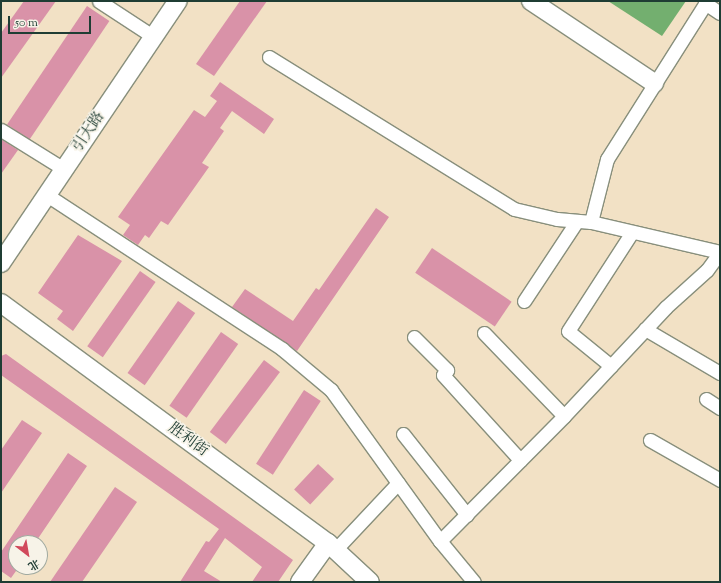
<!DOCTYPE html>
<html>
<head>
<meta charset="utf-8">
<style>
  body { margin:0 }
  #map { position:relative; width:721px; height:583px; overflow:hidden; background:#f2e1c5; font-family:"Sorts Mill Goudy","Noto Serif SC",serif }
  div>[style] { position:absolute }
  .forest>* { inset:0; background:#73af6f }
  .building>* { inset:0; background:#d992a8; transform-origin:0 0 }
  .roads { filter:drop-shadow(1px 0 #888f7c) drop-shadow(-1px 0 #888f7c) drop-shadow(0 1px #888f7c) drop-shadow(0 -1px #888f7c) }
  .street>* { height:13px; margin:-6.5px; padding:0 6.5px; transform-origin:6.5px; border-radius:6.5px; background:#fff }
  .secondary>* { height:18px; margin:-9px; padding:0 9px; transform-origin:9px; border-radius:9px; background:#fff }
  span { translate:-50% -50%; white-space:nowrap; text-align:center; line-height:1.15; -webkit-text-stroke:3.5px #f7f3e8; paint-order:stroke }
  .street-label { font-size:15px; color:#1f3d34 }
  .frame { position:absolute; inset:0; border:2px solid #1f3d34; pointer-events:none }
  .north { position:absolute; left:8px; top:535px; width:40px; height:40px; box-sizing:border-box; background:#f7f3e8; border:1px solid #a1aaa0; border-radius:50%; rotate:149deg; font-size:11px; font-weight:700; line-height:16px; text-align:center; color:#1f3d34 }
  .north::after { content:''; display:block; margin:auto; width:14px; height:18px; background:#d1495b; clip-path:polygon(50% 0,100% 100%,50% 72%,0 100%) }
  .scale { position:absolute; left:8px; top:16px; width:83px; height:18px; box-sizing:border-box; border:2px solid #1f3d34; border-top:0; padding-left:5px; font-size:12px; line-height:14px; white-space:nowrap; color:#1f3d34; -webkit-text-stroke:3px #f7f3e8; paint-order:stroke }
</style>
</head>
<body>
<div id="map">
  <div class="forest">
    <i style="clip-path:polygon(608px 1px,686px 1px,662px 36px)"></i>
  </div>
  <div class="building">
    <i style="clip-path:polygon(24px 1px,56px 1px,1px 78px,1px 33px)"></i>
    <i style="clip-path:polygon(240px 1px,267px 1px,214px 76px,196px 64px)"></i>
    <i style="left:87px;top:6px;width:27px;height:143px;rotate:34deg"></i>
    <i style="clip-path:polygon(220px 82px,274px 119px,264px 134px,232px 111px,220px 128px,224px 131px,202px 163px,209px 167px,168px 225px,161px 221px,149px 238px,145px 235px,138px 245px,123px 235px,130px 225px,118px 217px,194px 110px,205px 117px,217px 101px,210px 96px)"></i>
    <i style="clip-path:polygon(1px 139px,18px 150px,1px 174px)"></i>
    <i style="clip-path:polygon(376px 208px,389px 217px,297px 351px,232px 307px,245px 289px,293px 321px,316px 288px,319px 290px)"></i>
    <i style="clip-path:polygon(78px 235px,122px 261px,73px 331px,57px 319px,63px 311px,38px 293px)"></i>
    <i style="left:432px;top:248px;width:96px;height:30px;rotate:34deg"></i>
    <i style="left:140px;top:271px;width:19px;height:92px;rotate:35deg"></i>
    <i style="left:178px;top:301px;width:21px;height:88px;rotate:35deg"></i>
    <i style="left:221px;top:332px;width:21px;height:90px;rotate:35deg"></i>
    <i style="clip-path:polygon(6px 354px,293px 560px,278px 582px,252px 582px,262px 567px,225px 538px,204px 571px,222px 582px,180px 582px,206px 541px,209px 542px,219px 529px,1px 375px,1px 356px)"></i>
    <i style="left:264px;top:360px;width:20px;height:90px;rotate:37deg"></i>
    <i style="left:304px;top:390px;width:20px;height:88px;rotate:33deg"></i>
    <i style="clip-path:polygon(22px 420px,42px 433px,1px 493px,1px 450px)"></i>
    <i style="clip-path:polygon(68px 453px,87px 466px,35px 543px,16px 543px,16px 571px,11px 578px,1px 571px,1px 552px)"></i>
    <i style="left:318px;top:464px;width:22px;height:35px;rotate:43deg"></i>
    <i style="clip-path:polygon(115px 487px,137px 502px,82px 582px,50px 582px)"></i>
  </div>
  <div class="roads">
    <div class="street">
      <i style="left:99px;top:1px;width:66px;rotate:33.2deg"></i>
      <i style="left:707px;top:1px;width:187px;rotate:122.3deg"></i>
      <i style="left:607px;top:159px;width:65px;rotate:104.3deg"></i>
      <i style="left:591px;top:222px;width:132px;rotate:13.1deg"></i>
      <i style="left:705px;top:3px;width:18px;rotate:34deg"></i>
      <i style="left:269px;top:57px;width:288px;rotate:31.8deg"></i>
      <i style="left:514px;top:209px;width:44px;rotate:13.1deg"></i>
      <i style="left:557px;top:219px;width:34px;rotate:5deg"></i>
      <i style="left:1px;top:130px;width:74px;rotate:31.8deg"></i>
      <i style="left:47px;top:195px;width:281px;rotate:33.2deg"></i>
      <i style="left:282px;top:349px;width:64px;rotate:39.9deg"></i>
      <i style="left:331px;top:390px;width:186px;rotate:54.2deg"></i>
      <i style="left:440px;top:541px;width:53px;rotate:50.3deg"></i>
      <i style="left:524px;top:301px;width:96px;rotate:-56.5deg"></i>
      <i style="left:645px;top:329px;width:87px;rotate:30.4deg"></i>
      <i style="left:484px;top:333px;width:115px;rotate:46.1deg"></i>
      <i style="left:414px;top:337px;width:47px;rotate:45deg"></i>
      <i style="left:447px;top:370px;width:6px;rotate:129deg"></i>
      <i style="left:443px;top:375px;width:115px;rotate:47.8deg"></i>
      <i style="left:611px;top:366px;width:55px;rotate:-140.9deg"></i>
      <i style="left:568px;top:331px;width:118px;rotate:-57.1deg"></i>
      <i style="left:706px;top:399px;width:17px;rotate:33deg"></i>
      <i style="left:403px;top:434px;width:103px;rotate:51.7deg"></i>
      <i style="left:650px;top:440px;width:81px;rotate:29.7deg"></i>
      <i style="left:440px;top:541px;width:176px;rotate:-45.2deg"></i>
      <i style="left:564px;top:416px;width:149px;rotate:-46.9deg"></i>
      <i style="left:666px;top:307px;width:55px;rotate:-42.1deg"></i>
      <i style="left:707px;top:270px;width:22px;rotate:-54deg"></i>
      <i style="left:335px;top:550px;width:92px;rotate:-46.8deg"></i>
    </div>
    <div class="secondary">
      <i style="left:531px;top:1px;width:148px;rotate:33.7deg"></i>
      <i style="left:1px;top:263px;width:316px;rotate:-56deg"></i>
      <i style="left:1px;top:303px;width:406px;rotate:36.3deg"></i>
      <i style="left:328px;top:543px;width:57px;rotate:42.9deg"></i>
      <i style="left:300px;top:582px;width:48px;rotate:-54.3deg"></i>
    </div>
  </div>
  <div class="street-label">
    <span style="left:89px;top:132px;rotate:-56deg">引大路</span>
    <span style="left:188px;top:440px;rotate:36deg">胜利街</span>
  </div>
  <div class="frame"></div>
  <div class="north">北</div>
  <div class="scale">50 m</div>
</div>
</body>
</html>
